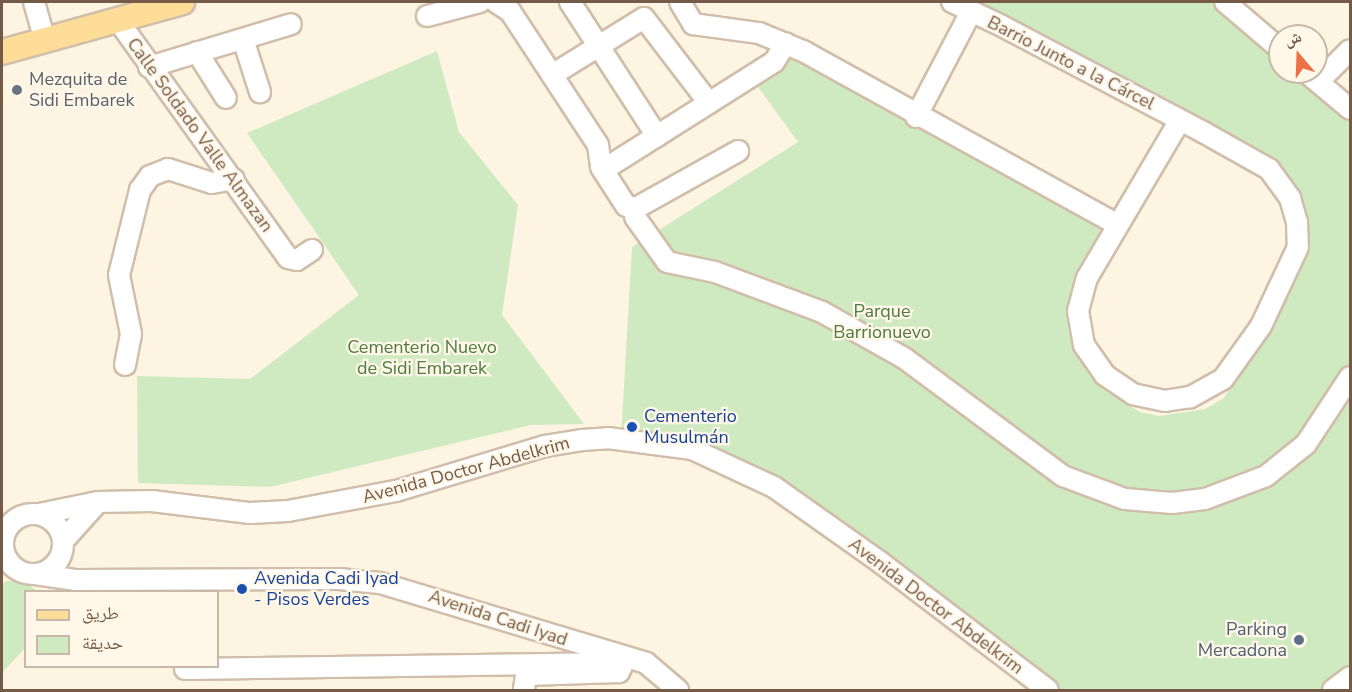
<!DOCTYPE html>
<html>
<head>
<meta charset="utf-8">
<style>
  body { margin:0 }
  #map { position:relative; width:1352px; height:692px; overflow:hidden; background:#fdf4e2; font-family:"Nunito Sans","Noto Naskh Arabic",sans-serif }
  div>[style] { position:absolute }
  .green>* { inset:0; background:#cfeac0 }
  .roads { filter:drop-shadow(2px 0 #d0beab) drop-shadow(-2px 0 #d0beab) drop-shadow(0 2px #d0beab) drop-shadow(0 -2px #d0beab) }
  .minor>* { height:20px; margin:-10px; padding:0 10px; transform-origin:10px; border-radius:10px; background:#fff }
  .minor>.ring { margin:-10px; padding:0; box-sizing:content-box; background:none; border:20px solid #fff; border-radius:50% }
  .major>* { height:24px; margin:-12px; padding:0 12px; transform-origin:12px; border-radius:12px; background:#fddd98 }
  .dots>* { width:16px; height:16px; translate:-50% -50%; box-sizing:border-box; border:3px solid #fff7e8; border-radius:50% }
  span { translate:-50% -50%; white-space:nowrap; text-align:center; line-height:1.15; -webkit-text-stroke:4.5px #fff7e8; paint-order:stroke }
  .street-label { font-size:18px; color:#755a48 }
  .worship-label { font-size:18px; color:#5b616d }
  .left { translate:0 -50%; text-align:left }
  .park-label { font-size:18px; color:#4d7b40 }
  .transit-label { font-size:18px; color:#164399 }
  .service-label { font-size:18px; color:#4e5e75 }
  .right { translate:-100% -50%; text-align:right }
  .frame { position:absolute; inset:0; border:3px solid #755a48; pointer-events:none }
  .legend { position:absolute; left:24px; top:590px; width:195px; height:78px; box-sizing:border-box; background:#fff7e8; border:2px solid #c8b8a8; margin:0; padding:8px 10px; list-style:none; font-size:18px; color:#755a48 }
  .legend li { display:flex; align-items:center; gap:12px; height:30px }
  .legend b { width:30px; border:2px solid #c8b8a8 }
  .north { position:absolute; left:1268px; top:24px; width:60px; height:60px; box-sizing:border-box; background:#fff7e8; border:2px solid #c8b8a8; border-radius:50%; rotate:341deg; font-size:16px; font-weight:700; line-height:24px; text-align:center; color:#755a48 }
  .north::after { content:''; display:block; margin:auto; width:21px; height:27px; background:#ea7244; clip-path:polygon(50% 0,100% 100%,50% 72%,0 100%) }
</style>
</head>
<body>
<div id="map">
  <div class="green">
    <i style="clip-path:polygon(985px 2px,1227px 2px,1280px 43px,1280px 72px,1313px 72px,1350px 104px,1350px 687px,1347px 690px,1046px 690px,753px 472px,621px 439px,632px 247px,798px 142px,756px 84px,783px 45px,1120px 231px,1080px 319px,1094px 376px,1104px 390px,1140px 412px,1159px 416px,1205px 409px,1224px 398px,1298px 273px,1304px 243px,1263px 165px,973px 22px)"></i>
    <i style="clip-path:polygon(437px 51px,459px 132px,518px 205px,502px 315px,584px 424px,531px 425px,270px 487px,138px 483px,137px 376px,250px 379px,359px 295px,247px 133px)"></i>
    <i style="clip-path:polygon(7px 581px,22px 581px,38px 591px,26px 592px,25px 648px,2px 673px,2px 584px)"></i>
  </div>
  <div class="roads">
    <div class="minor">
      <i style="left:34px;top:2px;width:41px;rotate:74.2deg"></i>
      <i style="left:496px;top:2px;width:17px;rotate:33deg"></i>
      <i style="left:510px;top:11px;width:160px;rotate:56.7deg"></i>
      <i style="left:598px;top:145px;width:22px;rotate:82deg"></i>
      <i style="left:601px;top:167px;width:46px;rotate:57.3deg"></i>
      <i style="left:626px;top:206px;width:10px;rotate:11deg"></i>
      <i style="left:636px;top:208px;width:117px;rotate:-29.2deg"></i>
      <i style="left:570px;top:2px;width:160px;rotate:57deg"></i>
      <i style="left:680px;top:2px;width:26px;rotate:59deg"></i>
      <i style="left:693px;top:24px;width:67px;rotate:7.8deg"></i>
      <i style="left:759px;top:33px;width:48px;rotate:22.2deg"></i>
      <i style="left:803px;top:51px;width:360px;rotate:28.9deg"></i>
      <i style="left:952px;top:2px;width:55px;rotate:25.6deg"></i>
      <i style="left:1002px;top:26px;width:227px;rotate:27.8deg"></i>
      <i style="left:1203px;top:132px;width:76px;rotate:29.3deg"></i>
      <i style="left:1269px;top:169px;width:36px;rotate:54deg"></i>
      <i style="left:1290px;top:198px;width:25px;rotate:74deg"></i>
      <i style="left:1297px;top:222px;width:25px;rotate:88deg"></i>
      <i style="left:1298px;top:247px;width:87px;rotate:115.1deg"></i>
      <i style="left:1261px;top:326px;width:65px;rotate:125.6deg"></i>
      <i style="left:1223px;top:379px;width:38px;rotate:151deg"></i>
      <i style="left:1190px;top:397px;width:25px;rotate:171deg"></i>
      <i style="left:1165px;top:401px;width:33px;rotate:-168deg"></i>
      <i style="left:1133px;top:394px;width:34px;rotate:-146deg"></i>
      <i style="left:1105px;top:375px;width:37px;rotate:-125deg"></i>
      <i style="left:1084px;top:345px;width:35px;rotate:-100deg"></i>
      <i style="left:1078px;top:311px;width:34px;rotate:-75deg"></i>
      <i style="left:1087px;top:278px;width:183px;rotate:-59.5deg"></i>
      <i style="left:1225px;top:2px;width:72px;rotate:40.5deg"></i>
      <i style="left:427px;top:16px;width:55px;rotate:-14.8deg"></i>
      <i style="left:117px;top:19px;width:294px;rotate:54.4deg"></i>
      <i style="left:288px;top:258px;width:9px;rotate:13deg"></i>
      <i style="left:297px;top:260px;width:18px;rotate:-34deg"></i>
      <i style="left:243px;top:39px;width:56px;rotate:72.2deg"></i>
      <i style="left:197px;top:52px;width:54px;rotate:57.8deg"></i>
      <i style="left:149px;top:67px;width:148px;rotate:-16.8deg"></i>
      <i style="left:1306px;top:72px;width:57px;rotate:40.1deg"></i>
      <i style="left:552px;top:75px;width:108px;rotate:-31.8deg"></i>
      <i style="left:644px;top:18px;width:107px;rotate:52.6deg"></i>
      <i style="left:1318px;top:82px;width:45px;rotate:-45deg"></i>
      <i style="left:916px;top:117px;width:119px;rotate:-62.4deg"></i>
      <i style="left:603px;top:170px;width:202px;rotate:-32.3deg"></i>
      <i style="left:774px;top:62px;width:22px;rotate:-58deg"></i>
      <i style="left:635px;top:217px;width:55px;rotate:54.6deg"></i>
      <i style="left:667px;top:262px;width:49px;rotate:11.8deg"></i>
      <i style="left:715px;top:272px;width:114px;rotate:20.5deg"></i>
      <i style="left:822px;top:312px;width:94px;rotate:29.3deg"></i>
      <i style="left:904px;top:358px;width:198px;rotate:36.6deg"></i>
      <i style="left:1063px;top:476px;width:66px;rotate:20.4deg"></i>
      <i style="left:1125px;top:499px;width:47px;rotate:4.9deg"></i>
      <i style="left:1172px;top:503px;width:33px;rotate:-7deg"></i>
      <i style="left:1205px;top:499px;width:65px;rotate:-20.7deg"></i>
      <i style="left:1266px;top:476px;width:51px;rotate:-38.7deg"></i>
      <i style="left:1306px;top:444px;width:80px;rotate:-56.7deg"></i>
      <i style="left:125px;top:365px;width:32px;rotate:-79deg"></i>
      <i style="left:131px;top:334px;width:60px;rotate:-101.5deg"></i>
      <i style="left:119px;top:275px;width:88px;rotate:-76.1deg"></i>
      <i style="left:140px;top:190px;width:17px;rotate:-54deg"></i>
      <i style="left:150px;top:176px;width:19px;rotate:-21deg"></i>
      <i style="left:168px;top:169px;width:46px;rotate:17.7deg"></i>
      <i style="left:212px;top:183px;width:22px;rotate:-10deg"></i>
      <i class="ring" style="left:3px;top:514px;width:40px;height:40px"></i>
      <i style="left:39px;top:514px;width:60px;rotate:-11.5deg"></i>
      <i style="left:98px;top:502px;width:54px;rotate:-1.1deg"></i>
      <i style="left:152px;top:501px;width:99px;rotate:7deg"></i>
      <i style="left:250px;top:513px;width:38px;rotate:-3deg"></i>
      <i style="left:288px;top:511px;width:110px;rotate:-10.5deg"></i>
      <i style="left:396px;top:491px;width:156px;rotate:-16.8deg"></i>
      <i style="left:545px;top:446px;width:37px;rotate:-9deg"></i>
      <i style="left:582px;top:440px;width:26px;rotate:-4deg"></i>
      <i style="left:608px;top:438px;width:85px;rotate:7.5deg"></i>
      <i style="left:692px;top:449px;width:90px;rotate:24.9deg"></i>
      <i style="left:774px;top:487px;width:130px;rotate:35.3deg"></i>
      <i style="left:880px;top:562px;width:211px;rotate:37.3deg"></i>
      <i style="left:63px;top:541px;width:52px;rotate:-48.1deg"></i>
      <i style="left:35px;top:574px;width:40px;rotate:8.5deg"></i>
      <i style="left:75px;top:580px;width:264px;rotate:-0.2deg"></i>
      <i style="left:339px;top:579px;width:41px;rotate:5.6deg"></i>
      <i style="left:380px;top:583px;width:278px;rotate:16.7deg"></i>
      <i style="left:646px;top:663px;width:42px;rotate:40.2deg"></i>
      <i style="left:185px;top:669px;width:434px;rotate:-0.8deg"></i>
      <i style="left:619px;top:663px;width:4px;rotate:45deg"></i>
      <i style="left:622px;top:666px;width:7px;rotate:117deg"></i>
      <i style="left:619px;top:672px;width:93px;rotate:178.2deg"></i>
      <i style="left:526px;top:675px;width:15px;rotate:98deg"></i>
      <i style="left:1333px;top:690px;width:21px;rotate:-37deg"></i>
    </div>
    <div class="major">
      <i style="left:2px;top:52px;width:187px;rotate:-15.5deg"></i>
    </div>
  </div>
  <div class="dots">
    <i style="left:17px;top:90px;background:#6b7280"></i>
    <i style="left:632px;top:427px;background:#1a4fb4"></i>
    <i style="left:242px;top:589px;background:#1a4fb4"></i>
    <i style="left:1299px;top:640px;background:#5c6f8a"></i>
  </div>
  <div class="street-label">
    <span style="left:1071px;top:63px;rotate:27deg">Barrio Junto a la Cárcel</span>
    <span style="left:200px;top:135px;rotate:54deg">Calle Soldado Valle Almazan</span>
    <span style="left:466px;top:470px;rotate:-15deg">Avenida Doctor Abdelkrim</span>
    <span style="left:936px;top:606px;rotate:37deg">Avenida Doctor Abdelkrim</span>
    <span style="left:498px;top:618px;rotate:18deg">Avenida Cadi Iyad</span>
  </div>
  <div class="worship-label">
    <span class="left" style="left:29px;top:90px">Mezquita de<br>Sidi Embarek</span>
  </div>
  <div class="park-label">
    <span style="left:882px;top:322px">Parque<br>Barrionuevo</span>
    <span style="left:422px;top:358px">Cementerio Nuevo<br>de Sidi Embarek</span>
  </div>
  <div class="transit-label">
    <span class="left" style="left:644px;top:427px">Cementerio<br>Musulmán</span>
    <span class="left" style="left:254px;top:589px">Avenida Cadi Iyad<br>- Pisos Verdes</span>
  </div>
  <div class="service-label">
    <span class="right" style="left:1287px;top:640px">Parking<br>Mercadona</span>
  </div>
  <div class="frame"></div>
  <ul class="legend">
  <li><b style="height:8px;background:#fddd98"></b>طريق</li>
  <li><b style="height:16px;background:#cfeac0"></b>حديقة</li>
  </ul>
  <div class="north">ش</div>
</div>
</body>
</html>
